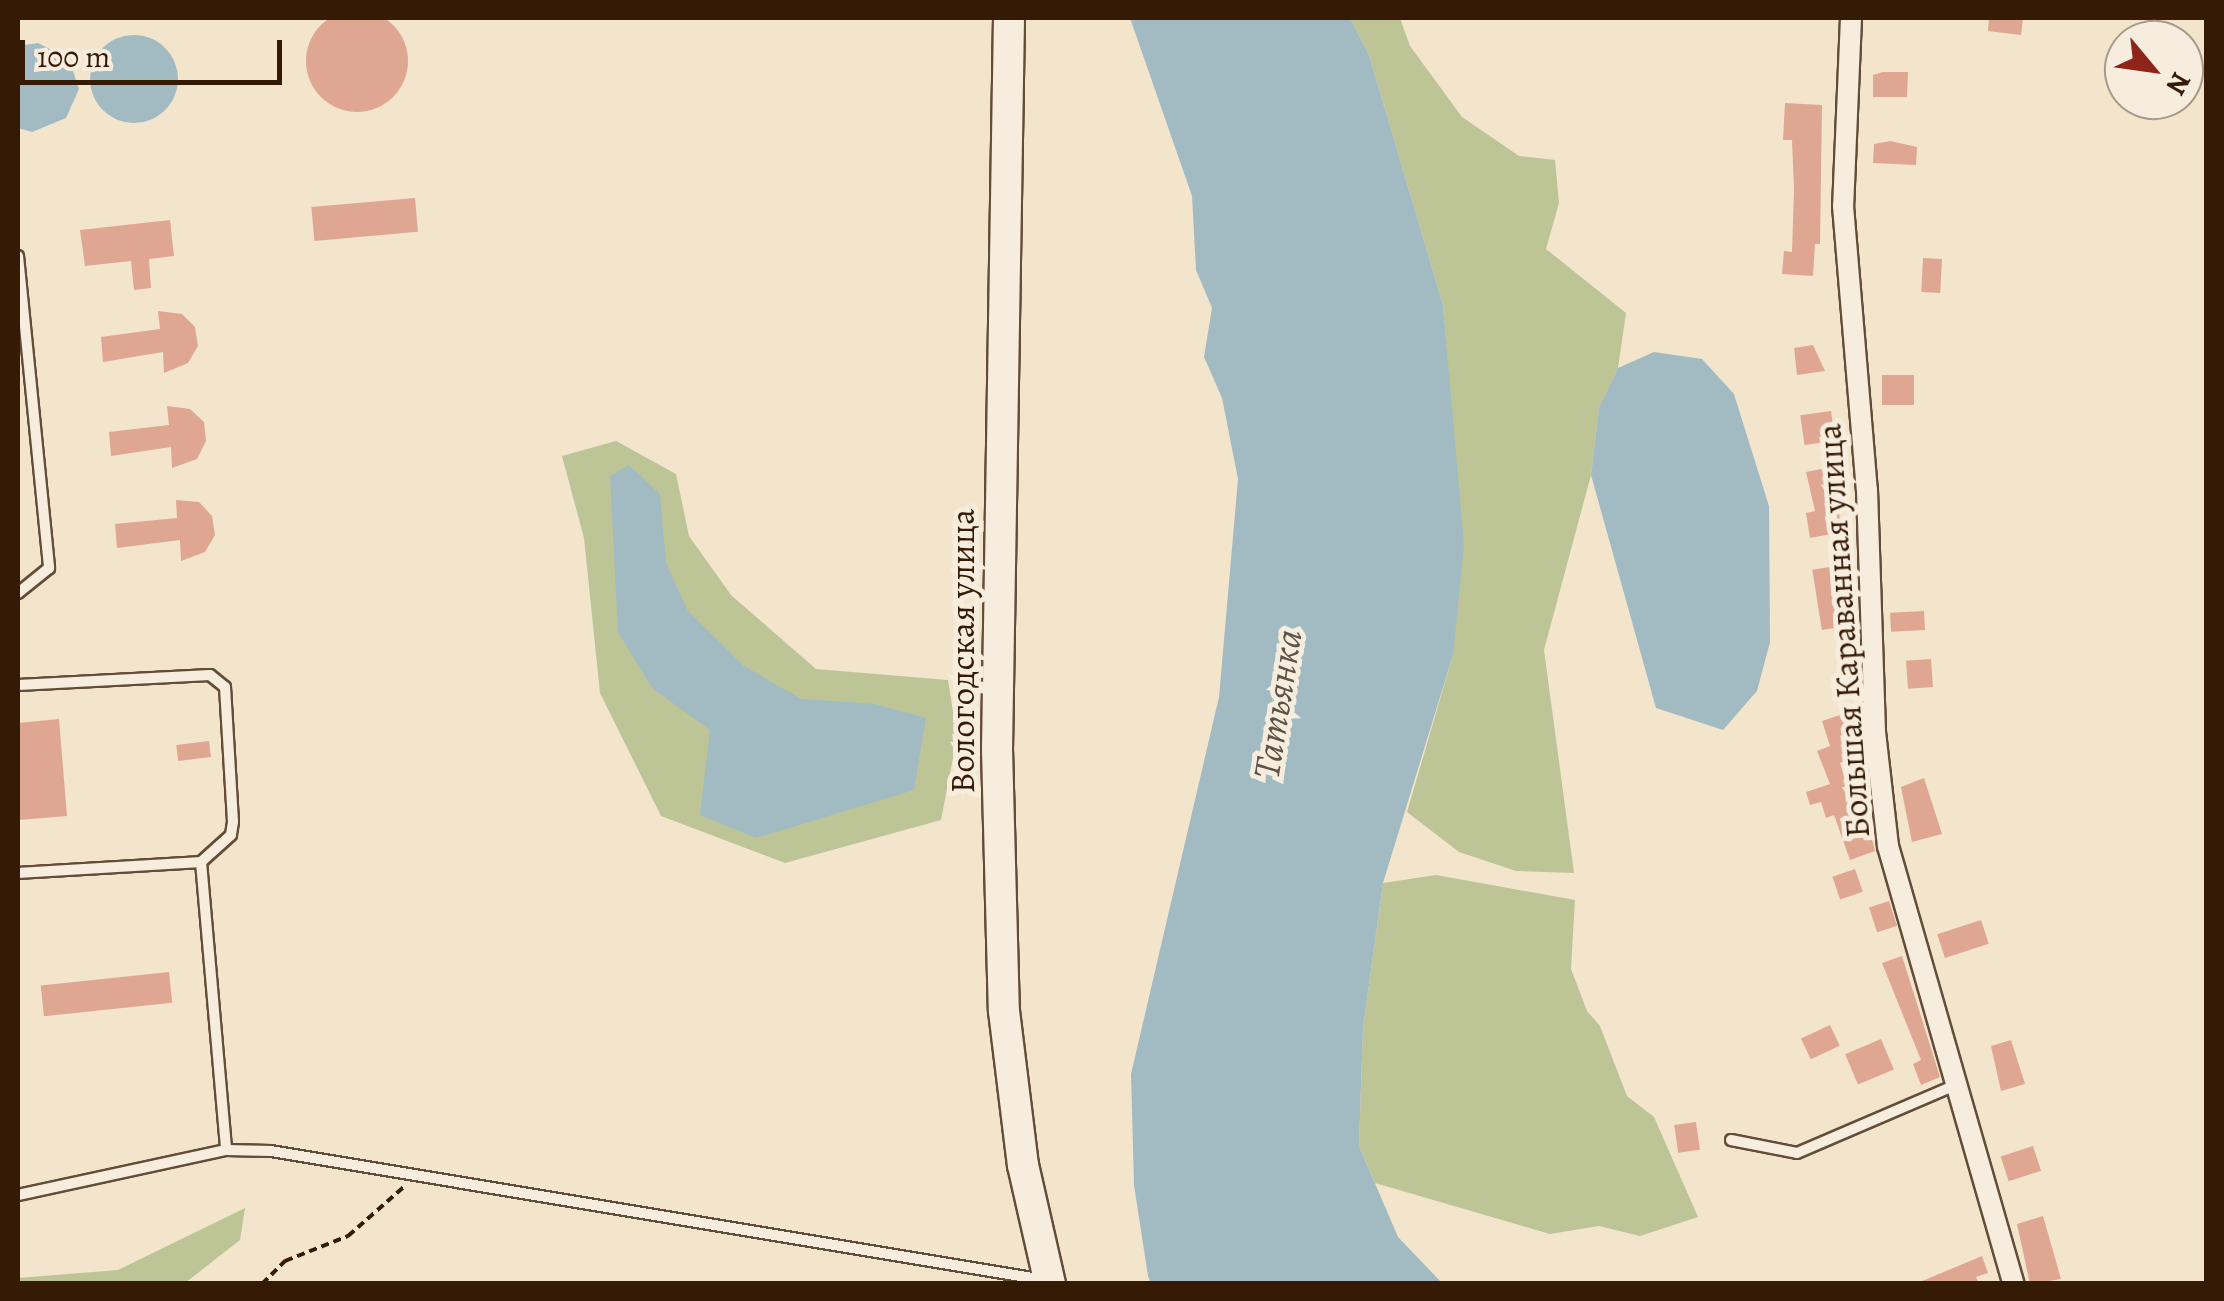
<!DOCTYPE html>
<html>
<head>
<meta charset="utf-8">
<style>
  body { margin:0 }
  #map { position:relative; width:2224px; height:1301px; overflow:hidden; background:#f3e4cc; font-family:Alegreya,serif }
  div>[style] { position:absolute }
  .green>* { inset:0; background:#bdc496 }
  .water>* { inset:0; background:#a2bbc3 }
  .round { border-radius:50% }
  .building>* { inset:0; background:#dfa791; transform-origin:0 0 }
  .path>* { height:4px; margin-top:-2px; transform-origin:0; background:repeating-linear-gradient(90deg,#351b06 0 8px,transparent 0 13px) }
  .roads { filter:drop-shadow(2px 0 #644d38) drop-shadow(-2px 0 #644d38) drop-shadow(0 2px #644d38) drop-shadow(0 -2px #644d38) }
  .service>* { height:10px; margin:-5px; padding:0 5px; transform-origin:5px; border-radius:5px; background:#f7edde }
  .minor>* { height:20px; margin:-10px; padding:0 10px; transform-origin:10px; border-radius:10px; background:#f7edde }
  .secondary>* { height:30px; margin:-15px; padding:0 15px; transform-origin:15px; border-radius:15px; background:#f7edde }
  span { translate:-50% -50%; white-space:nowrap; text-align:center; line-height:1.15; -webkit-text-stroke:10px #f7edde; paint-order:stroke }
  .street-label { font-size:35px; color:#351b06 }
  .water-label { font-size:38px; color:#5b5348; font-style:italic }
  .frame { position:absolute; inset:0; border:20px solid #351b06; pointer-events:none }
  .north { position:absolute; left:2104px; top:20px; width:100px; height:100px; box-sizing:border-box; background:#f7edde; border:2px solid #a99988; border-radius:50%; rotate:119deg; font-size:28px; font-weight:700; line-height:40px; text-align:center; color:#351b06 }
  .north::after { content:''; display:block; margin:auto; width:35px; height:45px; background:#8f2418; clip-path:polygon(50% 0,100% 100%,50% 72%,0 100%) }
  .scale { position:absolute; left:20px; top:40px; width:262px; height:45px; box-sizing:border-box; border:5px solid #351b06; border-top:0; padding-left:12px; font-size:30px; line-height:35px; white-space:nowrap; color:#351b06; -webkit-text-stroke:8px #f7edde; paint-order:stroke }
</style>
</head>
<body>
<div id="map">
  <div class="green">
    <i style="clip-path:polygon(1350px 18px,1400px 18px,1410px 46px,1462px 117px,1519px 156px,1555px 160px,1559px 203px,1546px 249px,1626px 313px,1618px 368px,1599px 409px,1591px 475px,1544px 650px,1574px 873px,1516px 871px,1459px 852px,1407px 812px,1453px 655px,1452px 417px,1443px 305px,1369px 55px)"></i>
    <i style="clip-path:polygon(616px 441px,676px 474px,689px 536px,731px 595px,816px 669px,948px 680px,957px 737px,941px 820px,785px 863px,661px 816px,600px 693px,584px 538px,562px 456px)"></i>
    <i style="clip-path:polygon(1436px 875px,1575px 900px,1571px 969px,1587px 1011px,1600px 1026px,1627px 1096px,1654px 1117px,1698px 1217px,1640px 1236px,1599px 1226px,1550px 1234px,1375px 1183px,1359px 1146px,1363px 1028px,1383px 883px)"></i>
    <i style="clip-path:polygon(245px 1208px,240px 1240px,185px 1283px,18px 1283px,18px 1278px,118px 1270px)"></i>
  </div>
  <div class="water">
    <i style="clip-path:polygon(1130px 18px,1350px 18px,1369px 55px,1443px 305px,1464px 545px,1453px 655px,1383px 883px,1363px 1028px,1359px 1146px,1398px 1237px,1442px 1283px,1151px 1284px,1148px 1276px,1134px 1185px,1131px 1074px,1219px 697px,1238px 479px,1222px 398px,1204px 357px,1212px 308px,1196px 270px,1192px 196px)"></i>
    <i class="round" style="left:90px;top:35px;width:88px;height:88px"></i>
    <i style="clip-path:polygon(38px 43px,69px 59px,79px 89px,66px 118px,32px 132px,18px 128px,18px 46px)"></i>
    <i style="clip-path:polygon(1654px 352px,1702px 359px,1734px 394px,1769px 506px,1770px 642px,1757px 691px,1723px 730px,1656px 708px,1591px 475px,1599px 408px,1618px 368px)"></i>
    <i style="clip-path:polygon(629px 465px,660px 494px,666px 563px,688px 611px,744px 666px,801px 699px,875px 704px,926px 718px,914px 790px,756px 838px,700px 815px,710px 730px,652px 688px,618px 632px,610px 476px)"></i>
  </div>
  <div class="building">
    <i class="round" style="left:306px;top:10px;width:102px;height:102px"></i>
    <i style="clip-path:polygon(1989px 18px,2023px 18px,2021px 35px,1988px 31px)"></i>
    <i style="clip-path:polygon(1883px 72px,1908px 72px,1907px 97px,1873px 97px,1873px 75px)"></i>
    <i style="clip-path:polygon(1785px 103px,1822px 105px,1820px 244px,1815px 244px,1813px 276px,1782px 274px,1784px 251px,1792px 252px,1794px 189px,1792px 140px,1783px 140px)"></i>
    <i style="clip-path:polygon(1890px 141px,1917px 147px,1916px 165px,1873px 163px,1874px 144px)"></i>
    <i style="left:415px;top:198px;width:34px;height:104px;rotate:85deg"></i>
    <i style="clip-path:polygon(170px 220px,174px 256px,149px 259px,151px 288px,134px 290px,131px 261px,85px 266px,80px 230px)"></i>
    <i style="left:1923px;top:258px;width:19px;height:34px;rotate:3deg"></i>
    <i style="clip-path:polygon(158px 311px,182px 314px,195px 327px,198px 346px,188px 363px,164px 373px,163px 352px,103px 362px,101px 337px,160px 329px)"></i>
    <i style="clip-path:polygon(1813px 345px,1825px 371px,1797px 375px,1794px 348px)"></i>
    <i style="left:1882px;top:375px;width:32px;height:30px"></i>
    <i style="clip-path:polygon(167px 406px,190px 409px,204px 422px,206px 441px,197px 459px,172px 468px,171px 447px,111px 456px,109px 432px,169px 425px)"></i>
    <i style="left:1831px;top:411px;width:30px;height:31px;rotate:82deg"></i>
    <i style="clip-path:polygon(1832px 467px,1842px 532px,1810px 538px,1806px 513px,1815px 511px,1806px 472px)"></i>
    <i style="clip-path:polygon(176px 500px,199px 502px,212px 516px,215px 535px,205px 552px,181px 561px,180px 540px,117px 548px,115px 524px,177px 518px)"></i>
    <i style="left:1836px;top:566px;width:61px;height:24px;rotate:81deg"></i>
    <i style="left:1924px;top:611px;width:19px;height:34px;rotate:87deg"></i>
    <i style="left:1931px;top:659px;width:28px;height:25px;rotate:86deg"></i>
    <i style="clip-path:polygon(1849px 712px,1857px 755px,1840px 763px,1848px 788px,1858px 784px,1875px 851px,1850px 860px,1834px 815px,1826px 818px,1821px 802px,1810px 805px,1806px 792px,1830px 784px,1817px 751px,1830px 746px,1822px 721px)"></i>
    <i style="clip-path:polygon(59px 719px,67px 816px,19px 820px,18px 723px)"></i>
    <i style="left:209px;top:741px;width:16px;height:33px;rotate:83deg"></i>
    <i style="clip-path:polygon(1924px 778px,1942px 834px,1912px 842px,1901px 787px)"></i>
    <i style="left:1855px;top:869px;width:24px;height:24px;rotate:71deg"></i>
    <i style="left:1889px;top:901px;width:26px;height:21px;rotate:72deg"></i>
    <i style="left:1981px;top:920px;width:25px;height:46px;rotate:72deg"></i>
    <i style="clip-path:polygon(1902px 956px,1940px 1077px,1921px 1085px,1913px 1064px,1921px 1060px,1882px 963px)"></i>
    <i style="left:169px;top:972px;width:31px;height:129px;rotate:84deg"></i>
    <i style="left:1830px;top:1025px;width:23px;height:32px;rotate:65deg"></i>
    <i style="left:1881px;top:1039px;width:33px;height:39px;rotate:67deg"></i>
    <i style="clip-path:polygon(2011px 1040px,2025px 1084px,2001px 1091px,1991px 1046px)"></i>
    <i style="left:1696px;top:1122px;width:28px;height:22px;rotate:82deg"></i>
    <i style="left:2033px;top:1146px;width:26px;height:34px;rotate:72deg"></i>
    <i style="clip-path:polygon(2043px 1216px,2061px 1279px,2030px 1284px,2017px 1224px)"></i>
    <i style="clip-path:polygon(1982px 1256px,1988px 1273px,1976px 1277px,1979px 1284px,1915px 1284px)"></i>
  </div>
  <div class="path">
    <i style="left:262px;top:1284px;width:33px;rotate:-45deg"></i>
    <i style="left:285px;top:1261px;width:68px;rotate:-21.6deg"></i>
    <i style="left:348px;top:1236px;width:76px;rotate:-41.3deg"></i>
  </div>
  <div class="roads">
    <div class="service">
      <i style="left:18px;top:256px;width:314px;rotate:84.3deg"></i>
      <i style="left:49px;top:568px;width:40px;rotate:141deg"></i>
      <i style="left:18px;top:685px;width:192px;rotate:-3deg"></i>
      <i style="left:210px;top:675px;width:19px;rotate:39deg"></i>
      <i style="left:225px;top:687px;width:135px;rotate:86.6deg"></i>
      <i style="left:233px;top:822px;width:13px;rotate:99deg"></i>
      <i style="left:231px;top:835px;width:40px;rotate:138deg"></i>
      <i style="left:201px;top:862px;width:289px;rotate:85deg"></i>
      <i style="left:18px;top:873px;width:183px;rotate:-3.4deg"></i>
      <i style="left:1731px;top:1140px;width:67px;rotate:11.1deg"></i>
      <i style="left:1797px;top:1153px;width:177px;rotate:-23.2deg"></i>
      <i style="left:18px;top:1195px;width:213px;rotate:-12.2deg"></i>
      <i style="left:226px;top:1150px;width:45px;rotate:1.3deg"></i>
      <i style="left:271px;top:1151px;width:784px;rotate:9.47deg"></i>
    </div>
    <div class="minor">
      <i style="left:1851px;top:18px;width:188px;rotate:92.4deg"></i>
      <i style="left:1843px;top:206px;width:285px;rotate:85.2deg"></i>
      <i style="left:1867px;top:490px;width:242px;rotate:88.1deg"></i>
      <i style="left:1875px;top:732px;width:115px;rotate:83.5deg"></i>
      <i style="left:1888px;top:846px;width:456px;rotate:74deg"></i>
    </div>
    <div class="secondary">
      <i style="left:1009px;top:18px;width:731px;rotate:90.94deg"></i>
      <i style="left:997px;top:749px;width:262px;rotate:88.5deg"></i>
      <i style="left:1004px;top:1011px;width:155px;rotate:83deg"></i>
      <i style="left:1023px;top:1165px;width:122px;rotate:77.2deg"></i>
    </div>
  </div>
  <div class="street-label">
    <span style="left:1843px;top:631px;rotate:-94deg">Большая Караванная улица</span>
    <span style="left:962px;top:651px;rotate:-90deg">Вологодская улица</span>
  </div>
  <div class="water-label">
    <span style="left:1278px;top:704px;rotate:-81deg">Татьянка</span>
  </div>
  <div class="frame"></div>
  <div class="north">N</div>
  <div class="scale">100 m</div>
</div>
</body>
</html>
